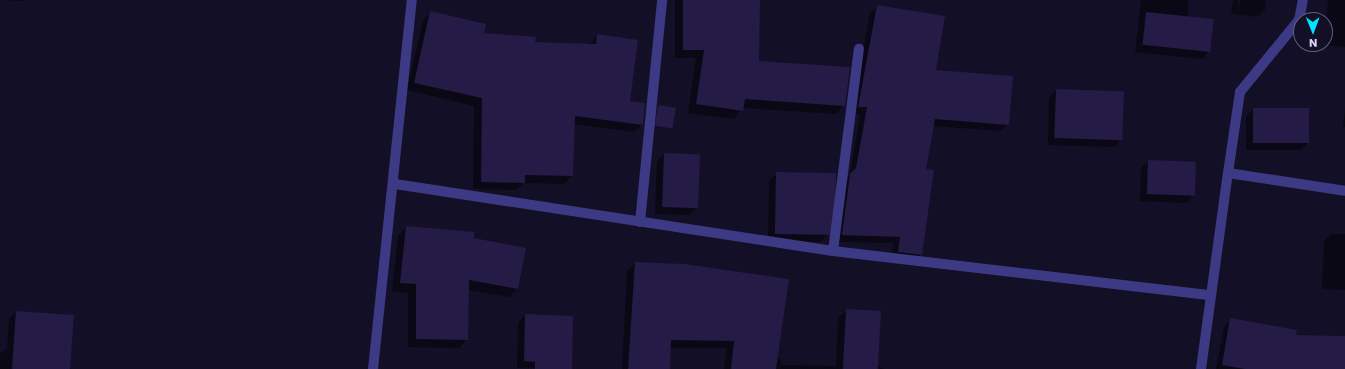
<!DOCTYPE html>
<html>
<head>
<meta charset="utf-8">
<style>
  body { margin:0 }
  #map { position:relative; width:1345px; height:369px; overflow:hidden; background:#130f26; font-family:Poppins,sans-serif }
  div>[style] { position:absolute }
  .shadow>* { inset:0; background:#0007 }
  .building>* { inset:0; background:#241b47; transform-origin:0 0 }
  .minor>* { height:10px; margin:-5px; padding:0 5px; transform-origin:5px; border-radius:5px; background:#3d3a85 }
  span { translate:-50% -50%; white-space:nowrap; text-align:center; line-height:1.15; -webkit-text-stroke:3px #130f26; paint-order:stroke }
  .north { position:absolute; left:1293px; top:12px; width:40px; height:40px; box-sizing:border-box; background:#130f26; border:1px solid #625e7d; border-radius:50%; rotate:179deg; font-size:11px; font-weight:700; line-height:16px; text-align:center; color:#d9d4ff }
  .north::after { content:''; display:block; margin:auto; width:14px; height:18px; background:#00e5ff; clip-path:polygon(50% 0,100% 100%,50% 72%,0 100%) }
</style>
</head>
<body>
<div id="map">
  <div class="shadow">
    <i style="clip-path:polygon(0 0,24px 0,23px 1px)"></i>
    <i style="clip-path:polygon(675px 0,759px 0,758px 62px,844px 105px,836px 114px,743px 108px,734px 119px,688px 113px,696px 58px,675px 58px)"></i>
    <i style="clip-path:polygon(1141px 0,1188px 0,1188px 18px,1209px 52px,1202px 59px,1135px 52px)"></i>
    <i style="clip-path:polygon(1233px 0,1238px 0,1238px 12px,1240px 0,1266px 0,1265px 10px,1258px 17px,1231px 14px)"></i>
    <i style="clip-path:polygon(1328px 0,1345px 0,1345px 47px,1324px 45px)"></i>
    <i style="clip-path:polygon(877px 6px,935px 71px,1008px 124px,1001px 131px,932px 126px,925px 170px,921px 254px,914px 261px,891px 259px,893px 243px,835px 242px,843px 182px,850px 175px,860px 114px,852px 113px,870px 13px)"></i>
    <i style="clip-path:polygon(430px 13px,482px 34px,534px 43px,589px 45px,597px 35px,642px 124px,634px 132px,574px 124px,572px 176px,564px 184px,524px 183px,516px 190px,473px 189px,474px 106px,407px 90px,423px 20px)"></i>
    <i style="clip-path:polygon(1056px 90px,1123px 92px,1121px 140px,1114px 147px,1048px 145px,1049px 98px)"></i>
    <i style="clip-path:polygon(1253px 109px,1308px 143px,1301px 150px,1246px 150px,1246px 117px)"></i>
    <i style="clip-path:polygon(1345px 109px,1345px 127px,1343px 127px)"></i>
    <i style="clip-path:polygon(664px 154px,699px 155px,697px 208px,690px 215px,655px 214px,657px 161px)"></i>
    <i style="clip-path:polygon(1148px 161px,1194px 195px,1187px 203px,1140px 201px,1141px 168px)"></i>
    <i style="clip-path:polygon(777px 173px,828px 234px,820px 242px,768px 241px,769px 181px)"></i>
    <i style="clip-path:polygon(406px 227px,473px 239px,518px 288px,509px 297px,468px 290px,467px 339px,459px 348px,408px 347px,408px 293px,392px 291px,398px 236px)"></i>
    <i style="clip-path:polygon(1331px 234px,1345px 234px,1345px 290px,1322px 289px,1324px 241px)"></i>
    <i style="clip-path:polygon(635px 263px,781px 360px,781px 365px,836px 366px,838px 318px,847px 310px,878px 366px,884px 369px,724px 369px,727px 348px,670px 348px,669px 369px,622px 369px,627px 271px)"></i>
    <i style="clip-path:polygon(16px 312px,71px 369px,0 369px,0 354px,7px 348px,9px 319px)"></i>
    <i style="clip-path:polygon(525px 315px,571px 369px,517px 368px,518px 323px)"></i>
    <i style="clip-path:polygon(1231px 319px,1295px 336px,1345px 337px,1345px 369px,1216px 369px,1224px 327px)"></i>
  </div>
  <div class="building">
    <i style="clip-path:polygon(683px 0,760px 0,759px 61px,850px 67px,845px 106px,745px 99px,743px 111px,696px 104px,704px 50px,683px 50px)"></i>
    <i style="clip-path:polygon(877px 5px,945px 16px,936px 70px,1013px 76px,1009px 125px,935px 119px,926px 169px,934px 170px,922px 255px,898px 252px,900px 237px,842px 235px,850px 174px,856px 168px,867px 107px,858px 107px)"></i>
    <i style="clip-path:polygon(430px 11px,486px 24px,484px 33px,536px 37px,535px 42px,596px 44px,597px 34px,638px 40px,630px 101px,645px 103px,643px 125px,575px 116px,573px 176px,525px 175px,525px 183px,481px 182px,482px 98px,414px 83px)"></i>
    <i style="left:1146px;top:12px;width:68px;height:33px;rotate:6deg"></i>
    <i style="left:1056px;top:89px;width:68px;height:49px;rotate:2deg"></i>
    <i style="left:658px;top:105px;width:18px;height:21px;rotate:9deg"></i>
    <i style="left:1253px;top:108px;width:56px;height:35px"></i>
    <i style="left:664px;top:153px;width:36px;height:54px;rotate:2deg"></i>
    <i style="left:1148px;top:160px;width:48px;height:34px;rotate:2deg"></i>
    <i style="left:776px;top:172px;width:60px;height:62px;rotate:1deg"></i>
    <i style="clip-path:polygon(406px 226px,474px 232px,474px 238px,526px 248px,518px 289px,469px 280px,468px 340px,416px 339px,416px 284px,400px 283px)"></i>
    <i style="clip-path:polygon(635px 262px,684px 264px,789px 279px,776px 369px,731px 369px,734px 341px,671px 340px,670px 369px,628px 369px)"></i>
    <i style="left:846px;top:309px;width:35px;height:60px;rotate:3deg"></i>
    <i style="left:16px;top:311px;width:58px;height:58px;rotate:4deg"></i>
    <i style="clip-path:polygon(525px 314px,573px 316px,572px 369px,535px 369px,535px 362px,524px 361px)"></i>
    <i style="clip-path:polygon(1230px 318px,1297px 330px,1296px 335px,1345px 336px,1345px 369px,1245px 369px,1222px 365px)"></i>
  </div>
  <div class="minor">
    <i style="left:1228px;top:173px;width:82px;rotate:-81.6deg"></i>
    <i style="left:1240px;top:92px;width:93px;rotate:-50.7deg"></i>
    <i style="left:1299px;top:20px;width:20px;rotate:-79deg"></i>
    <i style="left:395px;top:184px;width:443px;rotate:8.7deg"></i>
    <i style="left:833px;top:251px;width:380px;rotate:6.7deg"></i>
    <i style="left:640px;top:222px;width:223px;rotate:-84.3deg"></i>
    <i style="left:833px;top:251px;width:204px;rotate:-82.7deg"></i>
    <i style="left:373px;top:369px;width:371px;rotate:-84deg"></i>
    <i style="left:1201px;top:369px;width:198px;rotate:-82.2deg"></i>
    <i style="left:1228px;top:173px;width:118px;rotate:8.7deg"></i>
  </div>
  <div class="north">N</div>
</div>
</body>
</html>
